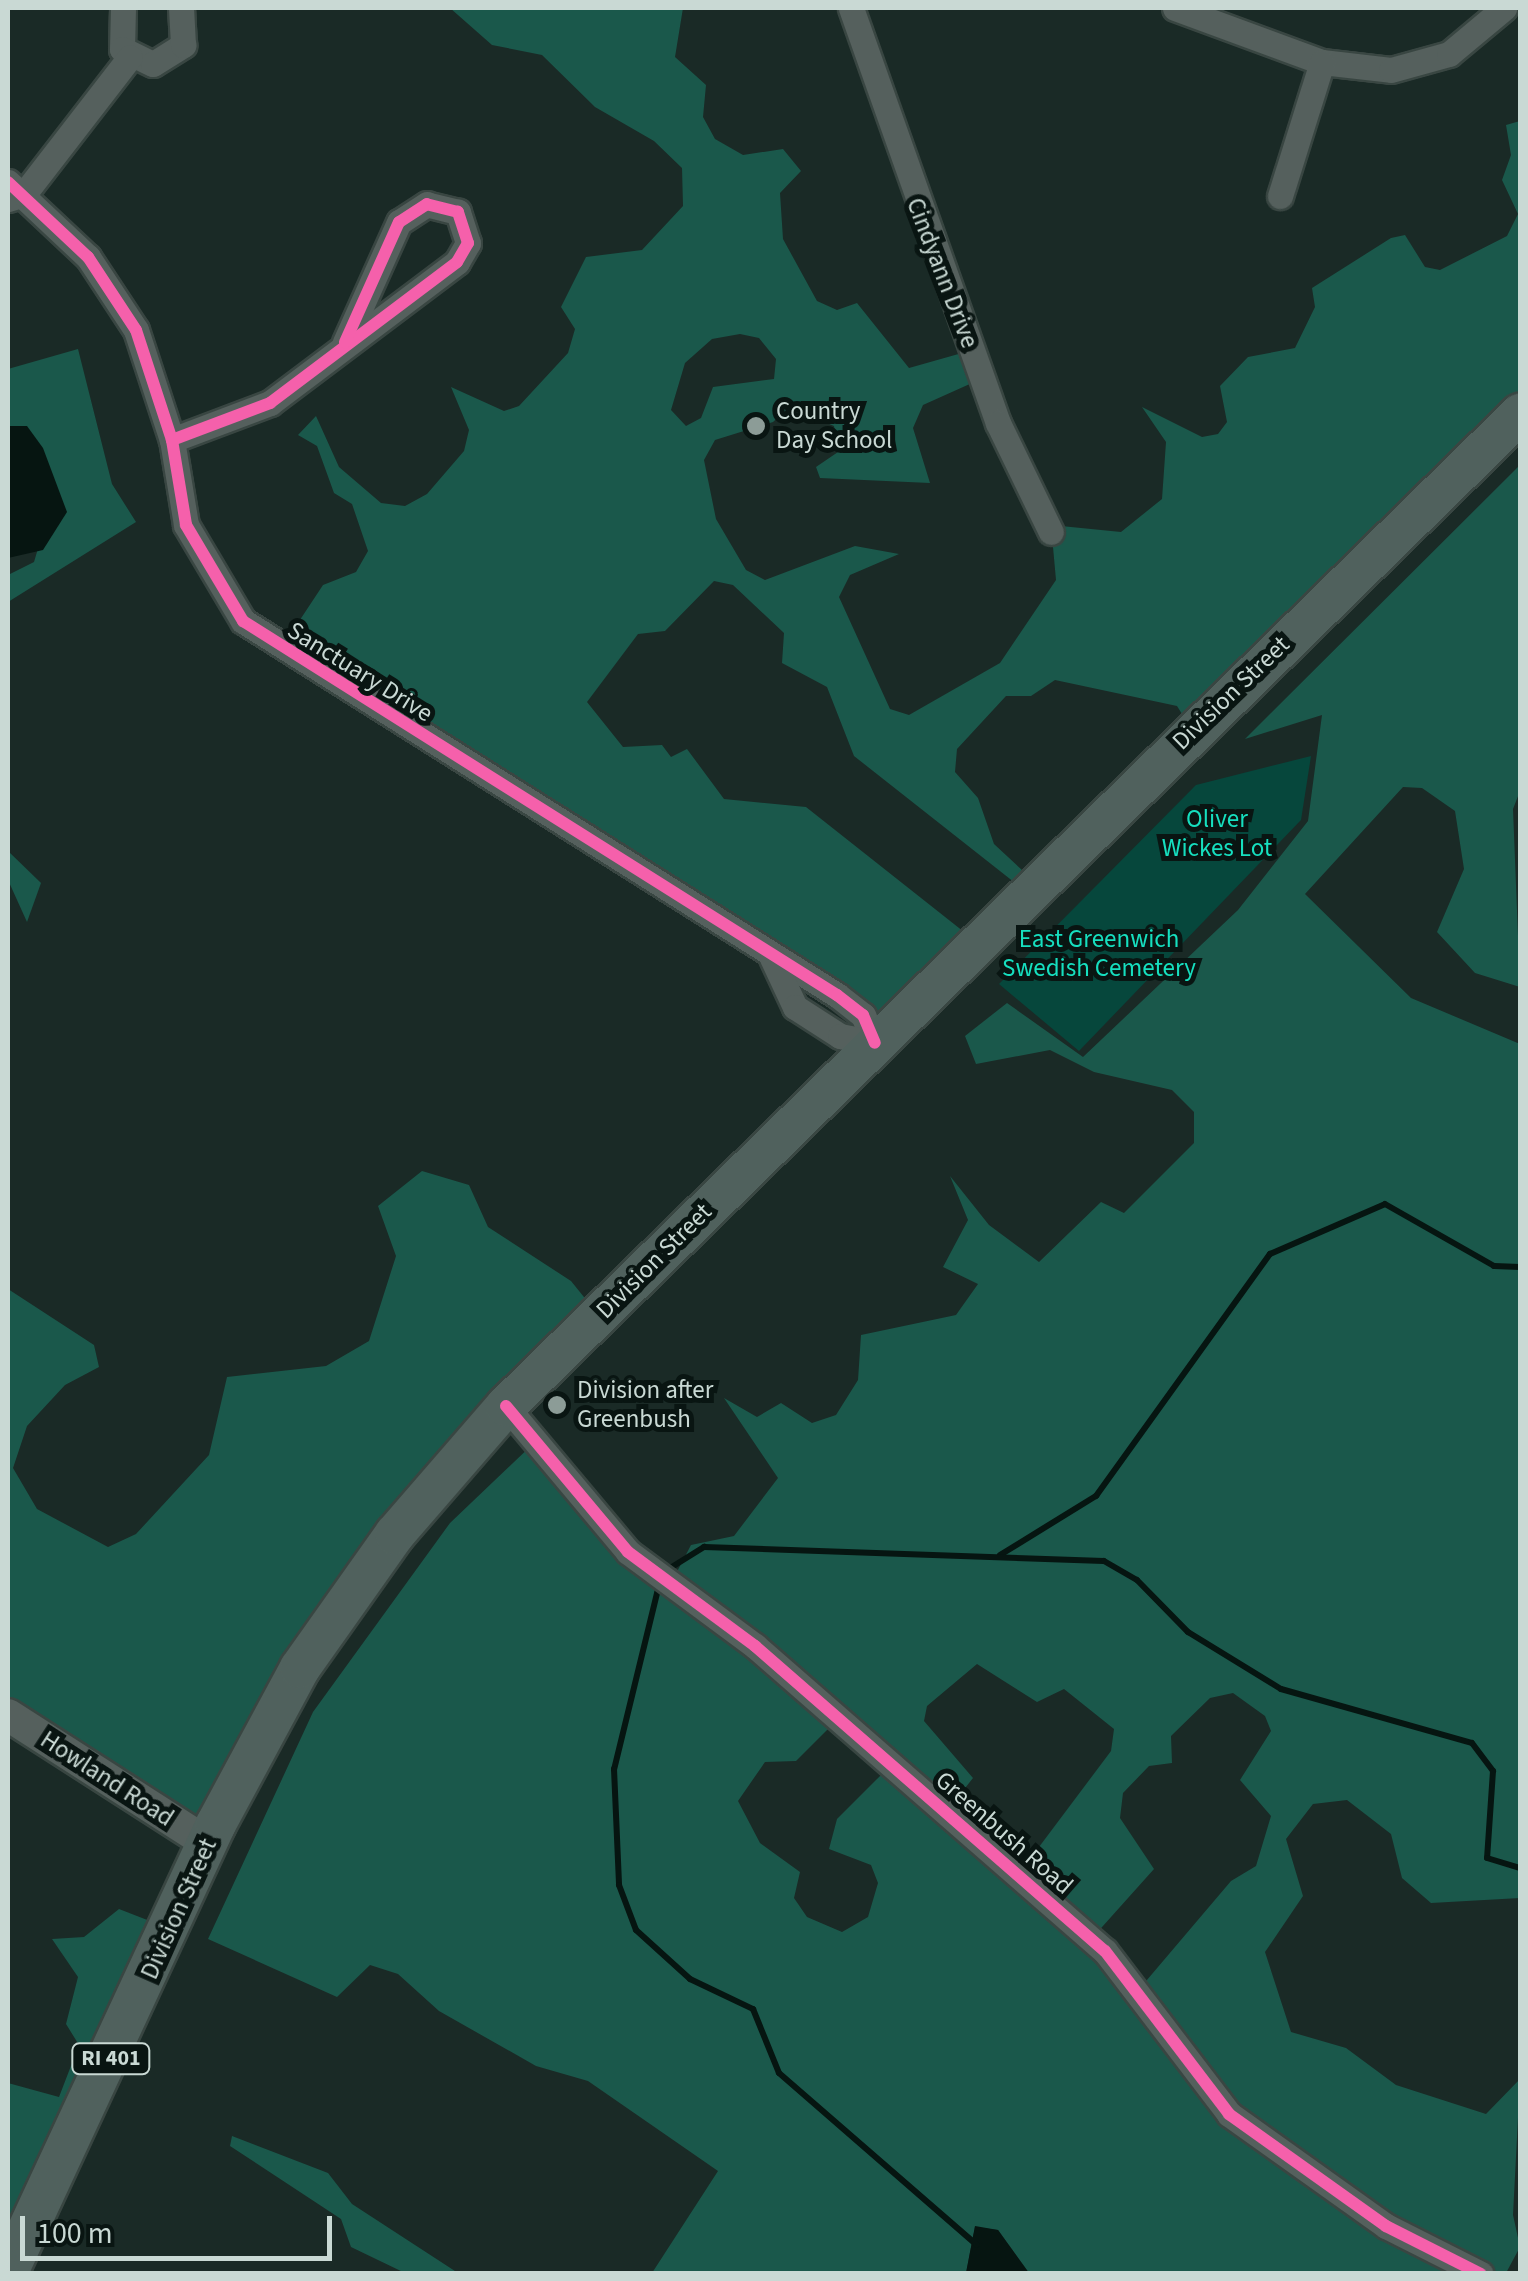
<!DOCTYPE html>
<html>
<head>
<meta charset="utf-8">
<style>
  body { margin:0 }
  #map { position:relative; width:1528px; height:2281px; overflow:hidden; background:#1a2a26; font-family:"Source Sans 3",sans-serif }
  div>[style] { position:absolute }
  .green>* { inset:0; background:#06473c }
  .forest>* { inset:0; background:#1a584b }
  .water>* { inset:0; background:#061511 }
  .stream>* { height:6px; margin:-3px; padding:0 3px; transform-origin:3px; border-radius:3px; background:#061511 }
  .roads { filter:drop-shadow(2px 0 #394642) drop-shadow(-2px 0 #394642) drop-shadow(0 2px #394642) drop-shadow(0 -2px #394642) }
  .minor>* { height:25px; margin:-12.5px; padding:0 12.5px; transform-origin:12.5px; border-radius:12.5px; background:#55605d }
  .tertiary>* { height:32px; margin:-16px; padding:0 16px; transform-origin:16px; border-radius:16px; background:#55605d }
  .primary>* { height:40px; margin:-20px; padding:0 20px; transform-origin:20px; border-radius:20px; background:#50615d }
  .cycleway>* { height:12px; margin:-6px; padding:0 6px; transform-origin:6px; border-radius:6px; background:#f560ab }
  .dots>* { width:28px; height:28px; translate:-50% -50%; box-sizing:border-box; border:5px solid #091512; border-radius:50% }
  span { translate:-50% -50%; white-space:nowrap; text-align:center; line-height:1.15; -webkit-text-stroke:10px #091512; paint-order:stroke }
  .shield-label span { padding:2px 8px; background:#091512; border:2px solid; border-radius:8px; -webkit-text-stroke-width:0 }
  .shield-label { font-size:22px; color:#c9d9d4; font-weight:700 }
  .street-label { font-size:25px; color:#c9d9d4 }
  .poi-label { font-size:25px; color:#c9d9d4 }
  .left { translate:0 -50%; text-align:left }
  .park-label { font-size:25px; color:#16dfbf }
  .frame { position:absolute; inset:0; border:10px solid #c9d9d4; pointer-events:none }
  .scale { position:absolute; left:20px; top:2216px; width:312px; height:45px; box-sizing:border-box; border:5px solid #c9d9d4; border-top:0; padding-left:12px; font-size:30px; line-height:35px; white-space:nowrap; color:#c9d9d4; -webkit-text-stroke:8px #091512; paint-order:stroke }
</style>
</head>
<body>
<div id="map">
  <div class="green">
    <i style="clip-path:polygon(1311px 756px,1301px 820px,1079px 1051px,999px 984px,1196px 785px)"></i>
  </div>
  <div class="forest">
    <i style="clip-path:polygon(evenodd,450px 8px,683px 8px,675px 57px,706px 85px,703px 117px,715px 139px,743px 155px,783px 149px,801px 171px,780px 193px,783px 239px,817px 301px,837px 310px,857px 303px,909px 368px,962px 353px,972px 383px,923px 405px,913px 428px,930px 483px,820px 478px,816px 467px,838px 452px,834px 426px,789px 407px,773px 422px,715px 440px,704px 460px,716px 519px,746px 570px,765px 580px,855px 546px,899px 554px,850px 575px,839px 597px,890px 709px,909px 715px,1000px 663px,1056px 580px,1051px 525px,1121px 532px,1162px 499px,1166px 442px,1142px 407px,1202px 437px,1218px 434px,1227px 422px,1220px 386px,1248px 357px,1295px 348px,1315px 307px,1312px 288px,1391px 238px,1405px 235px,1425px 267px,1440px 270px,1507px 236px,1518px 214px,1502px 180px,1511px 155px,1506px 125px,1520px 121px,1520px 391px,1189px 725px,1177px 706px,1055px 680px,1031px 696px,1006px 696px,957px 749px,955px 772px,978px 798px,994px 844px,1036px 883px,1028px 893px,854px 756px,827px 687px,782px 663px,784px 633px,733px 585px,714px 581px,665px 631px,638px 634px,587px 702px,623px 747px,662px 745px,671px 757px,687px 749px,724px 799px,806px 807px,978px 943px,893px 1029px,286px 641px,323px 585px,356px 572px,368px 551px,352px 504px,334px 493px,317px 446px,298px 435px,316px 416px,339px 467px,381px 503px,405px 506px,427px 494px,464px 451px,469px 430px,451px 387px,504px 411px,519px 406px,568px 353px,575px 329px,561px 307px,586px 257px,642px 250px,683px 206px,682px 168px,654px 141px,595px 107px,542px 55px,492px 45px,450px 8px,740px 334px,759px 338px,776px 359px,774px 379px,713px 387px,701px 418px,686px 426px,671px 410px,685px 363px,712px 339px,740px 334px)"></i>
    <i style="clip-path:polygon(78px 349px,112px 484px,136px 522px,8px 602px,8px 575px,34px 562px,52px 501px,8px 437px,8px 369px)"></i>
    <i style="clip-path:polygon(evenodd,1520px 465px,1520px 791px,1513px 809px,1520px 987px,1475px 973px,1437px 932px,1464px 869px,1455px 811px,1422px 788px,1403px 787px,1305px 894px,1411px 998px,1520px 1044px,1520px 1898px,1431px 1903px,1402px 1878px,1391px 1834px,1347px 1800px,1313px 1804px,1286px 1839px,1303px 1896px,1265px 1952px,1291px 2032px,1346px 2048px,1396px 2085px,1486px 2114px,1520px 2079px,1513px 2215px,1520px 2247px,1506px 2273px,1029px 2273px,998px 2230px,975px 2227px,966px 2273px,652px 2273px,718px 2171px,588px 2081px,536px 2066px,439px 2011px,398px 1974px,370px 1965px,337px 1997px,208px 1939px,313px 1712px,450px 1523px,536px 1441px,670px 1585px,691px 1545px,734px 1536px,778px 1478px,724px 1398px,757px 1417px,781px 1403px,812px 1423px,836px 1415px,858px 1380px,861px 1335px,956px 1315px,978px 1284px,943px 1267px,968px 1220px,950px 1176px,989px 1225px,1039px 1262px,1101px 1202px,1124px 1213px,1194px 1143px,1194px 1112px,1172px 1090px,1094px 1072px,1050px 1050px,976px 1064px,965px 1036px,1007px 1003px,1083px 1057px,1238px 910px,1308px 821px,1322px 715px,1245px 739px,1520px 465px,977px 1664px,1037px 1702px,1064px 1689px,1114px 1729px,1111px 1751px,1018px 1875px,947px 1811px,973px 1778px,924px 1721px,927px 1706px,977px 1664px,1520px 465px,1233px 1693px,1265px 1716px,1271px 1731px,1240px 1780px,1271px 1816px,1256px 1866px,1231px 1881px,1141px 1987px,1094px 1936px,1154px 1869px,1120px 1818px,1123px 1793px,1149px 1766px,1172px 1763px,1171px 1736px,1210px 1698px,1233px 1693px,1520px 465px,838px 1719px,890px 1766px,837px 1819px,829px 1849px,871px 1865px,878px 1883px,868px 1917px,842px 1932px,807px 1917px,794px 1898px,800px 1872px,760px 1843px,738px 1801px,765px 1762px,796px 1761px,838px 1719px)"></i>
    <i style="clip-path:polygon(8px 851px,41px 883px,27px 922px,8px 880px)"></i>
    <i style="clip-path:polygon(422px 1171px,469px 1185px,488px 1227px,571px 1281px,592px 1307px,462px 1433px,215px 1833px,8px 1714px,8px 1289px,94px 1345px,99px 1367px,65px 1385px,27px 1426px,13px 1468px,37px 1509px,108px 1547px,136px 1534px,209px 1455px,227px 1377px,326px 1366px,369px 1341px,396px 1256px,378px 1206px)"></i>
    <i style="clip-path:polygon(119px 1909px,155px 1923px,8px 2236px,8px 2083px,59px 2097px,79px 2045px,66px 2024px,78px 1977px,52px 1939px,84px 1937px)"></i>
    <i style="clip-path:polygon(232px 2136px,328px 2173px,352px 2204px,458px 2273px,405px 2273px,351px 2247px,341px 2219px,230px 2146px)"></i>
  </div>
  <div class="water">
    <i style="clip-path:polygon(8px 426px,27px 426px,43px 448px,67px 512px,43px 550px,8px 558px)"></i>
    <i style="clip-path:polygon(975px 2226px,998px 2230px,1029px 2273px,966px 2273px)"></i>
  </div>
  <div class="stream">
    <i style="left:1000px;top:1555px;width:113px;rotate:-31.6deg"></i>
    <i style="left:1096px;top:1496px;width:298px;rotate:-54.3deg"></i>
    <i style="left:1270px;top:1254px;width:125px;rotate:-23.5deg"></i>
    <i style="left:1385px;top:1204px;width:125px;rotate:29.6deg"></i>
    <i style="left:1494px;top:1266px;width:26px;rotate:2deg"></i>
    <i style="left:667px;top:1570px;width:44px;rotate:-31.9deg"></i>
    <i style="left:704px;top:1547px;width:400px;rotate:2deg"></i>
    <i style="left:1104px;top:1561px;width:38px;rotate:30deg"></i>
    <i style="left:1137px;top:1580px;width:73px;rotate:45.6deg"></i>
    <i style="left:1188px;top:1632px;width:109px;rotate:31.5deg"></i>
    <i style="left:1281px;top:1689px;width:198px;rotate:15.8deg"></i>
    <i style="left:1472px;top:1743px;width:35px;rotate:53deg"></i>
    <i style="left:1493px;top:1771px;width:87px;rotate:93.9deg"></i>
    <i style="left:1487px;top:1858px;width:34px;rotate:17deg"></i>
    <i style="left:660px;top:1581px;width:194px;rotate:103.7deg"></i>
    <i style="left:614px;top:1769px;width:116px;rotate:87.5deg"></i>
    <i style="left:619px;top:1885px;width:48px;rotate:69.3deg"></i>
    <i style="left:636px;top:1930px;width:73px;rotate:42.2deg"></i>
    <i style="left:690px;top:1979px;width:70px;rotate:25.5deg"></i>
    <i style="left:753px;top:2009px;width:69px;rotate:67.9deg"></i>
    <i style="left:779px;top:2073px;width:262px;rotate:41deg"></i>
  </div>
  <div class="roads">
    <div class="minor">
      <i style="left:123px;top:8px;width:41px;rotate:91.4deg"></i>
      <i style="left:122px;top:49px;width:34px;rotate:26deg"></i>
      <i style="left:153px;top:64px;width:36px;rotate:-32deg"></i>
      <i style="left:183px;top:45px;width:37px;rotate:-93deg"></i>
      <i style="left:851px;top:8px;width:440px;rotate:70.5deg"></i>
      <i style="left:998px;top:423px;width:121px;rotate:64.1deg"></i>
      <i style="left:1175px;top:8px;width:157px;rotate:20.2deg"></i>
      <i style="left:1322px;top:62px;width:69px;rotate:6.6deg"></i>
      <i style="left:1391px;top:70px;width:60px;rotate:-15.4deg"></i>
      <i style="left:1449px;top:54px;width:72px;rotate:-39.9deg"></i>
      <i style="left:8px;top:182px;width:110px;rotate:43.2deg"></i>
      <i style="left:88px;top:257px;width:87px;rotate:56.7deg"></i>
      <i style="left:136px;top:330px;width:116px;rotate:71.9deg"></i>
      <i style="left:172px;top:440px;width:86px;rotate:80.6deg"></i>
      <i style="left:186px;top:525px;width:112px;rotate:59.3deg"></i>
      <i style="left:243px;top:621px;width:702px;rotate:32.2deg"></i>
      <i style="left:837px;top:995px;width:33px;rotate:38deg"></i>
      <i style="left:863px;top:1015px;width:30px;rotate:67deg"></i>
      <i style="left:1280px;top:196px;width:140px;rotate:-72.6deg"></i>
      <i style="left:8px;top:199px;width:17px;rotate:-17deg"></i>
      <i style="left:24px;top:194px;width:173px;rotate:-52.3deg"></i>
      <i style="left:172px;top:440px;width:105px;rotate:-20.7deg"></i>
      <i style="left:270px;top:403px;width:234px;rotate:-37deg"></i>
      <i style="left:457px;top:262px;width:22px;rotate:-60deg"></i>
      <i style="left:468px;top:243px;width:33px;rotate:-108deg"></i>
      <i style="left:458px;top:212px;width:32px;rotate:-166deg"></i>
      <i style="left:427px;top:204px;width:33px;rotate:147deg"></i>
      <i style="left:399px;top:222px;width:132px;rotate:114.2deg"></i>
      <i style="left:772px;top:958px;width:54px;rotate:64.9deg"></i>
      <i style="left:795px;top:1007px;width:54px;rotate:32.8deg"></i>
      <i style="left:840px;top:1036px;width:36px;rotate:11deg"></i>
      <i style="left:506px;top:1406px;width:190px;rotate:50.1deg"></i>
      <i style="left:628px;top:1552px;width:158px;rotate:36.5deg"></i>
      <i style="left:755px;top:1646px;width:464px;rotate:41.1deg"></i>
      <i style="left:1105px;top:1951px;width:205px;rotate:52.7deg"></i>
      <i style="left:1229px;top:2114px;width:193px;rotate:35.5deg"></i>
      <i style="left:1386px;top:2226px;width:106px;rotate:26.8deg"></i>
    </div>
    <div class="tertiary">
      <i style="left:8px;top:1715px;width:237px;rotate:32.7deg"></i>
    </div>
    <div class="primary">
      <i style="left:8px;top:2272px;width:494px;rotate:-65.1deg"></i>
      <i style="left:216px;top:1824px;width:177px;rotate:-61.7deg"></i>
      <i style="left:300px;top:1668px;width:164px;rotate:-54.7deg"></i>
      <i style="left:395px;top:1534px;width:169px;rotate:-49.1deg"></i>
      <i style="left:506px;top:1406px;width:1419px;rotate:-44.37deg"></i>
    </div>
  </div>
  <div class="cycleway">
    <i style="left:8px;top:182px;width:110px;rotate:43.2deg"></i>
    <i style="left:88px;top:257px;width:87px;rotate:56.7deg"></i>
    <i style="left:136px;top:330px;width:116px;rotate:71.9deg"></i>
    <i style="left:172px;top:440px;width:86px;rotate:80.6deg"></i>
    <i style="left:186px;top:525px;width:112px;rotate:59.3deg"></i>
    <i style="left:243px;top:621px;width:702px;rotate:32.2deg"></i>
    <i style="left:837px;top:995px;width:33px;rotate:38deg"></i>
    <i style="left:863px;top:1015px;width:30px;rotate:67deg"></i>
    <i style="left:172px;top:440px;width:105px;rotate:-20.7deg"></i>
    <i style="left:270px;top:403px;width:234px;rotate:-37deg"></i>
    <i style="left:457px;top:262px;width:22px;rotate:-60deg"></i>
    <i style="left:468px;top:243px;width:33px;rotate:-108deg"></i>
    <i style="left:458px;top:212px;width:32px;rotate:-166deg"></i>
    <i style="left:427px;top:204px;width:33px;rotate:147deg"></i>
    <i style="left:399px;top:222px;width:132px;rotate:114.2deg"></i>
    <i style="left:506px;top:1406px;width:190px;rotate:50.1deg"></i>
    <i style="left:628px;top:1552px;width:158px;rotate:36.5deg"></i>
    <i style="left:755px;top:1646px;width:464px;rotate:41.1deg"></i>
    <i style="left:1105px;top:1951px;width:205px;rotate:52.7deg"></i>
    <i style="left:1229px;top:2114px;width:193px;rotate:35.5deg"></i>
    <i style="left:1386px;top:2226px;width:106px;rotate:26.8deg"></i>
  </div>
  <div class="dots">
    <i style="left:756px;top:426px;background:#8c9c97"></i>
    <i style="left:557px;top:1405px;background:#8c9c97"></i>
  </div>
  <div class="shield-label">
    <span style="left:111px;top:2059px">RI 401</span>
  </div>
  <div class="street-label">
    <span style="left:942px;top:273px;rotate:69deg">Cindyann Drive</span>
    <span style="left:360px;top:672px;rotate:32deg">Sanctuary Drive</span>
    <span style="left:1231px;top:693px;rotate:-44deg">Division Street</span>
    <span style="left:654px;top:1261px;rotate:-45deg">Division Street</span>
    <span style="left:107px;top:1779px;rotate:33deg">Howland Road</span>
    <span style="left:1004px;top:1833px;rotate:41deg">Greenbush Road</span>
    <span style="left:179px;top:1909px;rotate:-66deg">Division Street</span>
  </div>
  <div class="poi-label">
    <span class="left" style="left:776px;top:426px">Country<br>Day School</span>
    <span class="left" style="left:577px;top:1405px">Division after<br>Greenbush</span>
  </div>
  <div class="park-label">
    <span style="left:1217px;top:834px">Oliver<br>Wickes Lot</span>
    <span style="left:1099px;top:954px">East Greenwich<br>Swedish Cemetery</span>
  </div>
  <div class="frame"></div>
  <div class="scale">100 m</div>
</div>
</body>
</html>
